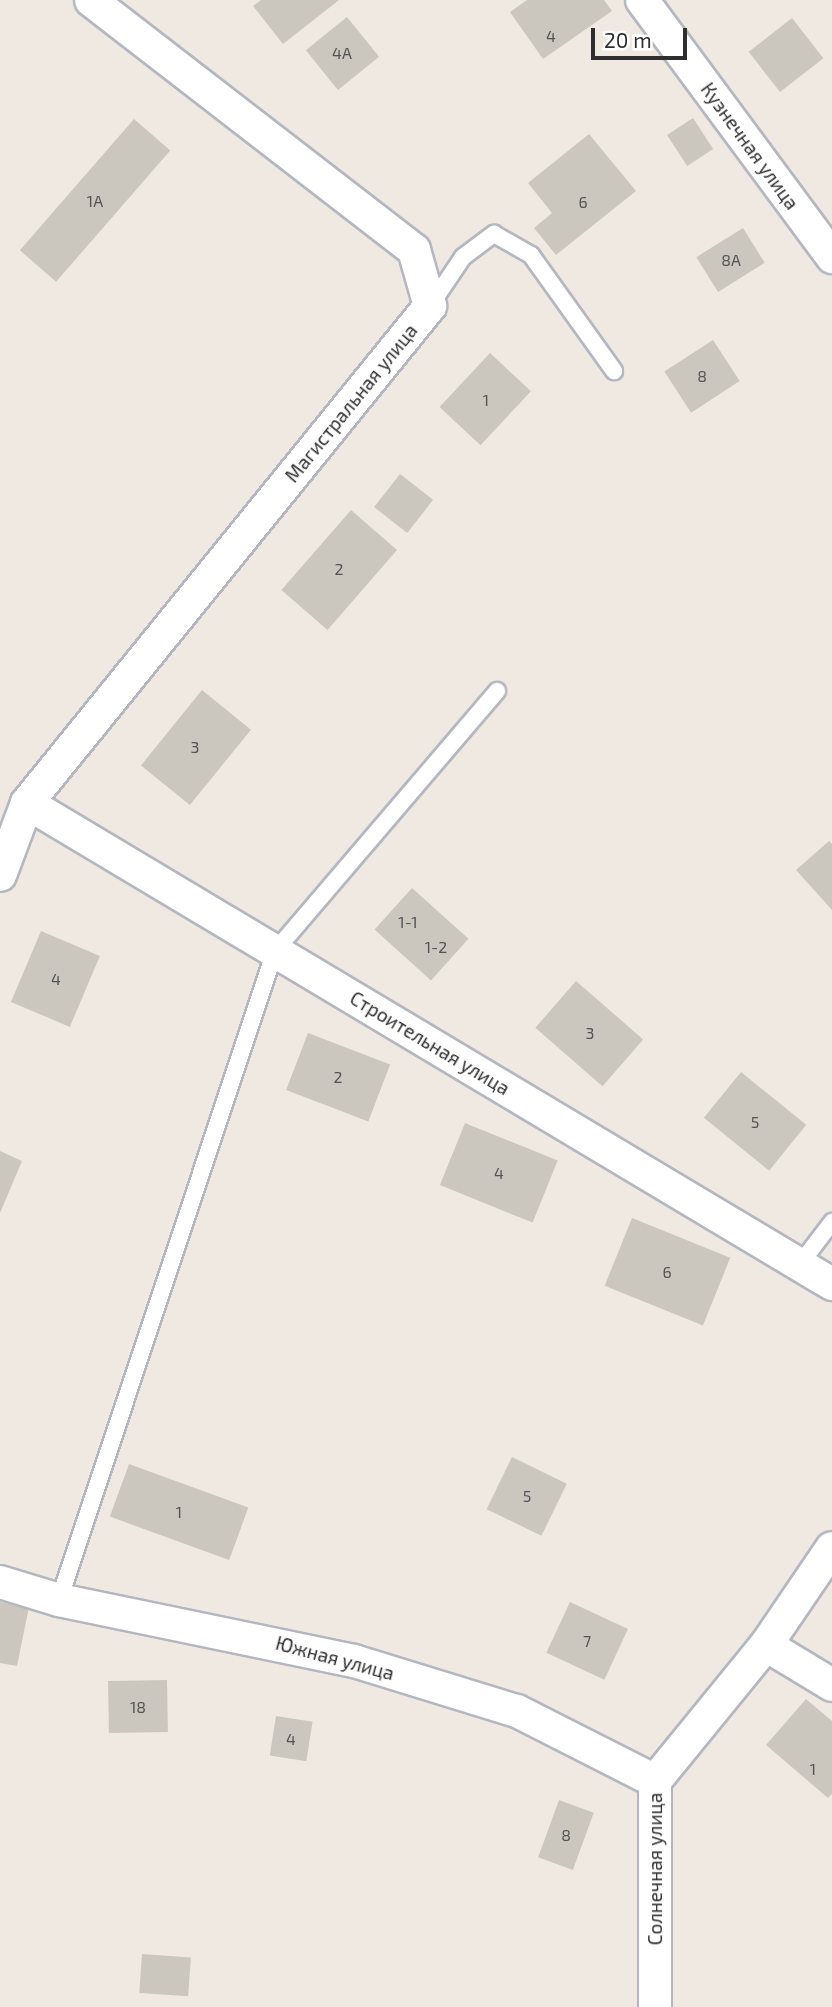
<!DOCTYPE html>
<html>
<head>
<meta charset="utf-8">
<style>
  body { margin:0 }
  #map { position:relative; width:832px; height:2007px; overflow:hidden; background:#efe9e1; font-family:"Exo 2",sans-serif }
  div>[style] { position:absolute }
  .building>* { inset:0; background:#cbc7bf; transform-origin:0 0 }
  .roads { filter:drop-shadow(2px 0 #b4b7c1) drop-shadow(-2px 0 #b4b7c1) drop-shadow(0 2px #b4b7c1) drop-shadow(0 -2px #b4b7c1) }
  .lane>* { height:16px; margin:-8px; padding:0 8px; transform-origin:8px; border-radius:8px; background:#fff }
  .street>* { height:32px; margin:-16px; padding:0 16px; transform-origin:16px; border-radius:16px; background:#fff }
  span { translate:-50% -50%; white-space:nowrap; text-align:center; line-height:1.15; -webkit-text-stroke:5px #fff; paint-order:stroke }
  .number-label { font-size:16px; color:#555452 }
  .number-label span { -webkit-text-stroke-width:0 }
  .street-label { font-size:19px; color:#2e2e2e }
  .scale { position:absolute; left:591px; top:28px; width:96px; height:32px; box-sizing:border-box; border:4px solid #2e2e2e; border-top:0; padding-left:9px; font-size:21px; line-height:24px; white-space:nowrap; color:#2e2e2e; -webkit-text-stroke:5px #fff; paint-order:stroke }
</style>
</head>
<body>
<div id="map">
  <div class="building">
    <i style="clip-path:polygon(261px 0,339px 0,283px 44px,253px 6px)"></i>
    <i style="clip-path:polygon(527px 0,604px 0,612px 11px,543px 59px,510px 12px)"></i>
    <i style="left:347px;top:17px;width:51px;height:53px;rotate:51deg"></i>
    <i style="left:792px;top:18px;width:51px;height:55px;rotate:52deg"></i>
    <i style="left:693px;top:118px;width:37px;height:31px;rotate:57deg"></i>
    <i style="left:134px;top:119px;width:48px;height:174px;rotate:41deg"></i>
    <i style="clip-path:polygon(589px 134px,636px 191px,556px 255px,534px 228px,552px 213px,528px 183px)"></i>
    <i style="left:743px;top:228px;width:41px;height:55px;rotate:58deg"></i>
    <i style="left:713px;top:340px;width:49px;height:58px;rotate:57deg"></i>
    <i style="left:490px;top:353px;width:56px;height:74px;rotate:43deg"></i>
    <i style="left:400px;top:474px;width:42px;height:42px;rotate:38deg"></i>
    <i style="left:351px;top:510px;width:61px;height:106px;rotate:41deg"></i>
    <i style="left:202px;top:690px;width:63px;height:97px;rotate:39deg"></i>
    <i style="clip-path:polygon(829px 841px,832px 844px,832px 910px,796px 870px)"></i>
    <i style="left:412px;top:888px;width:76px;height:56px;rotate:42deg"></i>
    <i style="left:41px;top:931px;width:64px;height:77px;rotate:23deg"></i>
    <i style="left:576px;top:981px;width:89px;height:62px;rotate:41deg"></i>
    <i style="left:308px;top:1033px;width:88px;height:61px;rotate:21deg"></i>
    <i style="left:741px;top:1072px;width:84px;height:59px;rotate:39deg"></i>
    <i style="left:465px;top:1123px;width:100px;height:67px;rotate:22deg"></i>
    <i style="clip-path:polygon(0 1151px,22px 1161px,0 1213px)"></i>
    <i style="left:632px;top:1218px;width:106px;height:73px;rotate:22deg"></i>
    <i style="left:512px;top:1457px;width:61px;height:58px;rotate:26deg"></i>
    <i style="left:129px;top:1464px;width:127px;height:56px;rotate:20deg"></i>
    <i style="clip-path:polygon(0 1602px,29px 1607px,17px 1666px,0 1663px)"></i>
    <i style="left:570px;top:1602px;width:64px;height:56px;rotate:25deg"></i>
    <i style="left:167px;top:1680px;width:52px;height:59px;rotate:89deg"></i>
    <i style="clip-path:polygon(806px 1699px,832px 1721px,832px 1794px,828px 1798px,766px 1745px)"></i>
    <i style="left:276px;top:1716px;width:37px;height:40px;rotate:9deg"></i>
    <i style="left:559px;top:1800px;width:37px;height:61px;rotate:20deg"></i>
    <i style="left:142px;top:1954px;width:49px;height:39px;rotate:4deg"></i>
  </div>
  <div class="roads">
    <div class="lane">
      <i style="left:430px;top:306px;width:59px;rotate:-56deg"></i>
      <i style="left:463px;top:257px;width:39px;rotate:-37deg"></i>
      <i style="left:494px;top:234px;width:43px;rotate:29.6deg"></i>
      <i style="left:531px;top:255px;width:143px;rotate:54.4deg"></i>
      <i style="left:800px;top:1264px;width:53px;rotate:-52.7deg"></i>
      <i style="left:59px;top:1600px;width:684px;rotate:-71.59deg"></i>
      <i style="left:275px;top:951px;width:342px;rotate:-49.5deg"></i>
    </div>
    <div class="street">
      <i style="left:642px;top:0;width:320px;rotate:53.5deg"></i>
      <i style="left:27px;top:803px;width:938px;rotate:30.86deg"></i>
      <i style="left:0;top:875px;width:77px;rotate:-69.4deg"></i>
      <i style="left:27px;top:803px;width:640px;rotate:-50.96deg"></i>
      <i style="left:430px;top:306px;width:58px;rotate:-105.9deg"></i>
      <i style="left:414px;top:250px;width:408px;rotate:-142.3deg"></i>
      <i style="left:0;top:1582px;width:62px;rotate:17deg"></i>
      <i style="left:59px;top:1600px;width:301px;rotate:11.7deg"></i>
      <i style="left:354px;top:1661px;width:170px;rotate:17.1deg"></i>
      <i style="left:517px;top:1711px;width:155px;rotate:26.9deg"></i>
      <i style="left:766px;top:1645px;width:77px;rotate:31.2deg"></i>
      <i style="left:655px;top:2007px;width:226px;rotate:-90deg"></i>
      <i style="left:655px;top:1781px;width:176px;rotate:-50.8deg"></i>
      <i style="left:766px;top:1645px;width:117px;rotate:-55.8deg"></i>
    </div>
  </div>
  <div class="number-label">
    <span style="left:551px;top:36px">4</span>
    <span style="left:342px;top:53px">4А</span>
    <span style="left:95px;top:201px">1А</span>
    <span style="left:583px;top:202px">6</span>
    <span style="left:731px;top:260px">8А</span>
    <span style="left:702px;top:376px">8</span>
    <span style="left:486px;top:400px">1</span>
    <span style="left:339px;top:569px">2</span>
    <span style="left:195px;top:747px">3</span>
    <span style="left:408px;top:922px">1-1</span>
    <span style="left:436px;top:947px">1-2</span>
    <span style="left:56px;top:979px">4</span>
    <span style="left:590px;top:1033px">3</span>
    <span style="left:338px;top:1077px">2</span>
    <span style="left:755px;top:1122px">5</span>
    <span style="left:499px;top:1173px">4</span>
    <span style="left:667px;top:1272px">6</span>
    <span style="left:527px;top:1496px">5</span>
    <span style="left:179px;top:1512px">1</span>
    <span style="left:587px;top:1641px">7</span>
    <span style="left:138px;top:1707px">18</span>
    <span style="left:291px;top:1739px">4</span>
    <span style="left:813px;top:1769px">1</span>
    <span style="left:566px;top:1835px">8</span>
  </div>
  <div class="street-label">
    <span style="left:750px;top:146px;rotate:54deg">Кузнечная улица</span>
    <span style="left:351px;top:403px;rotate:-51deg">Магистральная улица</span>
    <span style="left:430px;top:1043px;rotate:31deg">Строительная улица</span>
    <span style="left:335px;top:1658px;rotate:15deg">Южная улица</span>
    <span style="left:655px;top:1869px;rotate:-90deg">Солнечная улица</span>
  </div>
  <div class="scale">20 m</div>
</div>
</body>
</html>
